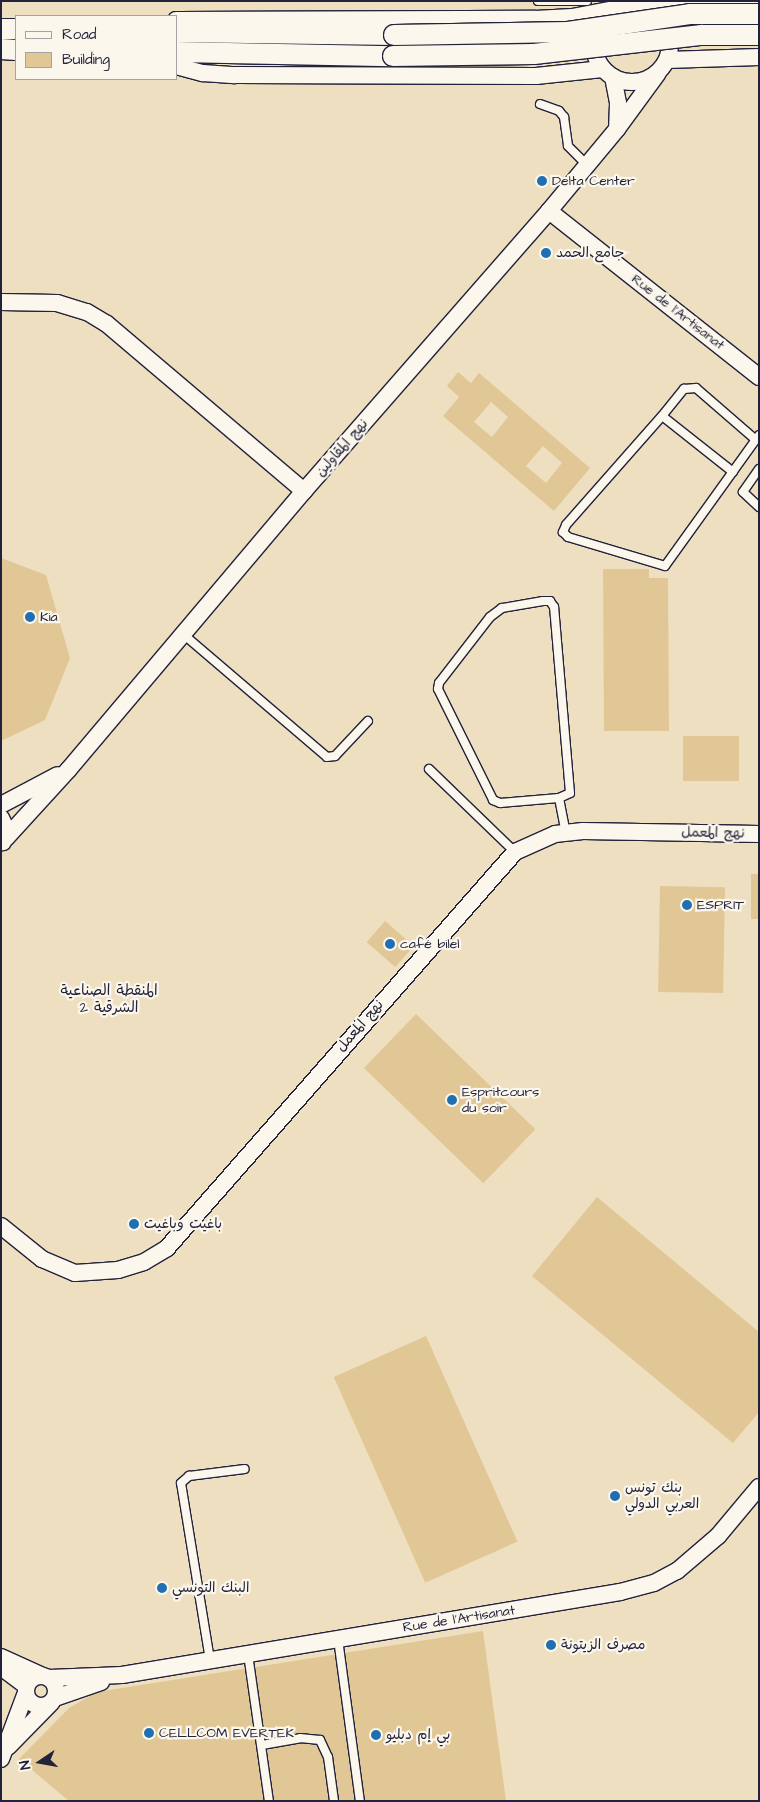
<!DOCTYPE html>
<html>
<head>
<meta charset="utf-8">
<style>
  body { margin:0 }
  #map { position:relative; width:760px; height:1802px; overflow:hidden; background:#f3e9d2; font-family:"Architects Daughter","Playpen Sans Arabic",sans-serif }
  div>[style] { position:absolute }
  .built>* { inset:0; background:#eedfc0 }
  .building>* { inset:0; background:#e1c796; transform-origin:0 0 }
  .roads { filter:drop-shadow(1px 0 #22223b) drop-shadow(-1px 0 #22223b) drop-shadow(0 1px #22223b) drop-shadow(0 -1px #22223b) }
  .service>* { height:8px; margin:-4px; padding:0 4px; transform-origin:4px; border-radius:4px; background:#fbf7ec }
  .minor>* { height:16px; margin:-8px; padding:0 8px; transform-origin:8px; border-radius:8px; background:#fbf7ec }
  .minor>.ring { margin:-8px; padding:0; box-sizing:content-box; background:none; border:16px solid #fbf7ec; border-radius:50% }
  .tertiary>* { height:20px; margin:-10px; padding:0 10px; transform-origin:10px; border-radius:10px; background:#fbf7ec }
  .bridges { filter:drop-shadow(1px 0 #22223b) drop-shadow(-1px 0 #22223b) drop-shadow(0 1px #22223b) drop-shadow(0 -1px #22223b) }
  .tertiary-bridge>* { height:20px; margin:-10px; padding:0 10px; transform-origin:10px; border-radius:10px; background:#fbf7ec }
  .dots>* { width:14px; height:14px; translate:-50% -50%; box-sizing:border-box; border:2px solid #fbf7ec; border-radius:50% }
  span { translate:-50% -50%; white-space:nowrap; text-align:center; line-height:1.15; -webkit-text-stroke:4.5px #fbf7ec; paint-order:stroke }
  .poi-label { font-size:14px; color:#22223b }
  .left { translate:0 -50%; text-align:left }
  .street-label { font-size:14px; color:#22223b }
  .neighbourhood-label { font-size:15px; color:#22223b }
  .frame { position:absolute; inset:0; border:2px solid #22223b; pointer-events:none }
  .legend { position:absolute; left:15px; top:15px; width:162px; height:65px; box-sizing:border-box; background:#fbf7ec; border:1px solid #a4a2a5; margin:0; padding:6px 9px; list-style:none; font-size:15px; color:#22223b }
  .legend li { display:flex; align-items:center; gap:10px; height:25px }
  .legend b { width:25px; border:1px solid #a4a2a5 }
  .north { position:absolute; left:15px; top:1737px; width:50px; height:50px; -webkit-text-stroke:4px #fbf7ec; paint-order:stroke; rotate:258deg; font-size:14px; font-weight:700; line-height:20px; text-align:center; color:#22223b }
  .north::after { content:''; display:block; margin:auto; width:18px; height:22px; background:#22223b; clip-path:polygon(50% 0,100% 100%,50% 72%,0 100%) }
</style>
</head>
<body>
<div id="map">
  <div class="built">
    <i style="clip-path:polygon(evenodd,1px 1px,759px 1px,759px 1801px,1px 1801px,1px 1px,16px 16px,176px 16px,176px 79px,16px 79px,16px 16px)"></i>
  </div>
  <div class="building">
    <i style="clip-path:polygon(evenodd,458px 372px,471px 383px,479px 373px,590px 468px,554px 511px,443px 416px,459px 397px,447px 386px,458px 372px,491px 402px,508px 417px,492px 437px,474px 422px,491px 402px,458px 372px,543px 446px,562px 463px,546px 483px,526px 466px,543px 446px)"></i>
    <i style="clip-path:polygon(1px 558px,46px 575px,70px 658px,45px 720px,1px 741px)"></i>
    <i style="clip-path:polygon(603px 569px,649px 569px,649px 578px,668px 578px,669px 731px,604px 731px)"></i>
    <i style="left:683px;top:736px;width:56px;height:45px"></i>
    <i style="left:751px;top:874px;width:8px;height:45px"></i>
    <i style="left:660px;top:886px;width:65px;height:106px;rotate:1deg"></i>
    <i style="left:385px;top:921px;width:38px;height:28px;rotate:41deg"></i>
    <i style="left:416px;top:1014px;width:166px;height:75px;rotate:44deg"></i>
    <i style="clip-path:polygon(597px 1197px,759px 1332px,759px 1412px,733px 1443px,532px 1276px)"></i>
    <i style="left:426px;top:1336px;width:225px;height:101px;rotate:66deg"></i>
    <i style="clip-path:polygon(483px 1631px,506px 1801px,69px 1801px,19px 1759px,69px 1708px,97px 1692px)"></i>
  </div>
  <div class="roads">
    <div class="service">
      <i style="left:538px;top:1px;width:49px"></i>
      <i style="left:540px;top:104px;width:20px;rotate:20deg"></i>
      <i style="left:559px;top:111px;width:8px;rotate:50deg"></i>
      <i style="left:564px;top:117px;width:29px;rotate:82deg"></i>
      <i style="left:568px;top:146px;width:27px;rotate:45deg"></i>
      <i style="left:662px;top:416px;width:145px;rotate:131.4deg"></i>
      <i style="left:566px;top:525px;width:8px;rotate:113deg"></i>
      <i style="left:563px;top:532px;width:7px;rotate:45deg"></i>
      <i style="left:568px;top:537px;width:101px;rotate:16.6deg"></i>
      <i style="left:665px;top:566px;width:161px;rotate:-54.3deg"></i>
      <i style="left:759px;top:469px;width:28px;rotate:125deg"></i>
      <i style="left:743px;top:492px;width:22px;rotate:43deg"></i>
      <i style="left:733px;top:472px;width:90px;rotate:-141.7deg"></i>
      <i style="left:662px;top:416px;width:35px;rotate:-51deg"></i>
      <i style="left:684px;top:389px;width:12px;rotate:-5deg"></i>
      <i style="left:696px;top:388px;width:79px;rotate:40.9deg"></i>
      <i style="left:183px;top:634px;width:189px;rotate:40.5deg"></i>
      <i style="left:327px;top:757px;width:8px;rotate:-7deg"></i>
      <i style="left:335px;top:756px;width:48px;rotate:-46.7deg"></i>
      <i style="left:429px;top:769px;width:120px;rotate:44deg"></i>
      <i style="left:559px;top:798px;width:12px;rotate:-24deg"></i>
      <i style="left:570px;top:793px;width:187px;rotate:-94.9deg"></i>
      <i style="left:554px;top:607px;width:7px;rotate:-124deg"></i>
      <i style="left:550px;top:601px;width:7px;rotate:180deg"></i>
      <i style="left:543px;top:601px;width:42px;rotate:170.3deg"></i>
      <i style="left:502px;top:608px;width:15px;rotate:143deg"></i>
      <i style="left:490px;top:617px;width:83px;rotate:127.7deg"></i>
      <i style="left:439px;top:683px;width:6px;rotate:99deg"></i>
      <i style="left:438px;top:689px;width:124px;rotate:63.6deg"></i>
      <i style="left:493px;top:800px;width:8px;rotate:23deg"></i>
      <i style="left:500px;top:803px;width:59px;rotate:-4.8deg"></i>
      <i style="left:559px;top:798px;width:36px;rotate:79deg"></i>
      <i style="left:338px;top:1639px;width:163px;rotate:82.3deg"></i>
      <i style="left:248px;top:1654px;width:148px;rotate:81.9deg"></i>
      <i style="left:210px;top:1660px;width:179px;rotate:-99.3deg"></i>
      <i style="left:181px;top:1483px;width:11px;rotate:-41deg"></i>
      <i style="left:189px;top:1476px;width:56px;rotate:-7.1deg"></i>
      <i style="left:262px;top:1745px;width:39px;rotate:-10deg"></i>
      <i style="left:300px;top:1738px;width:20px;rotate:6deg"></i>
      <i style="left:320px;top:1740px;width:19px;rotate:65deg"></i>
      <i style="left:328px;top:1757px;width:44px;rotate:82.2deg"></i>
    </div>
    <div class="minor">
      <i class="ring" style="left:594px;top:6px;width:60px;height:60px"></i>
      <i style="left:644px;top:7px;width:115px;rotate:-2deg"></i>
      <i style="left:176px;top:20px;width:359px;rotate:-0.2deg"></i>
      <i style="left:535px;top:19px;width:37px;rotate:-3deg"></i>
      <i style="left:572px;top:17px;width:44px;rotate:-10.5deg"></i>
      <i style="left:667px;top:60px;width:92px;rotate:-1.9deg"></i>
      <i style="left:176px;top:66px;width:28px;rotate:15deg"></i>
      <i style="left:203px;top:73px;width:32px;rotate:4deg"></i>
      <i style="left:235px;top:75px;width:301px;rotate:0.2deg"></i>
      <i style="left:536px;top:76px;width:67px;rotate:-6deg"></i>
      <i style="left:613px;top:77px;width:26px;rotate:79deg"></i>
      <i style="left:618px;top:103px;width:26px;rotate:92deg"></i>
      <i style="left:549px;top:211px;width:268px;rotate:38.3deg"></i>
      <i style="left:1px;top:302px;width:56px;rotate:1deg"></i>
      <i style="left:57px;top:303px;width:31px;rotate:17deg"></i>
      <i style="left:87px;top:312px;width:23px;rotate:31deg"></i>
      <i style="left:107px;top:324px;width:258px;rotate:40.3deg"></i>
      <i style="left:1px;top:805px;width:64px;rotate:-27.8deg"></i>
      <i style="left:1px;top:818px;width:14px;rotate:65deg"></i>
      <i style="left:7px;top:831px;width:12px;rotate:110deg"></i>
      <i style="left:6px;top:838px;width:93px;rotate:-47.6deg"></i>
      <i style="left:69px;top:769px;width:364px;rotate:-49.8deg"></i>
      <i style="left:304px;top:491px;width:372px;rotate:-48.8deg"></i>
      <i style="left:549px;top:211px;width:107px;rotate:-50.3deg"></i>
      <i style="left:617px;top:129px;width:69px;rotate:-53.8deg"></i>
      <i style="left:1px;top:1226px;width:53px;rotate:38.8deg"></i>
      <i style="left:42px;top:1259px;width:36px;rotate:23deg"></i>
      <i style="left:75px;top:1273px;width:43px;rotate:-4deg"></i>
      <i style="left:118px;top:1270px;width:27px;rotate:-17deg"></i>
      <i style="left:144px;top:1262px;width:27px;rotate:-31deg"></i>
      <i style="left:167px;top:1248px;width:527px;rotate:-48.69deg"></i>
      <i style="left:515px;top:852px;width:44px;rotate:-24.2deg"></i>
      <i style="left:555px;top:834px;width:28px;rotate:-6deg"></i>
      <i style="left:583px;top:831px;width:176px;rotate:1deg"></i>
      <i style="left:1px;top:1657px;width:46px;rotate:24.3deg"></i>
      <i style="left:1px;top:1667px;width:31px;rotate:37deg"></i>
      <i class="ring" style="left:26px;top:1676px;width:14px;height:14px"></i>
      <i style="left:49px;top:1678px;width:73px;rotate:-2.4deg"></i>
      <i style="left:122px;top:1675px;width:505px;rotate:-9.46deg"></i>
      <i style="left:620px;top:1592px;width:35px;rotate:-15deg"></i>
      <i style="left:654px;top:1583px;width:26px;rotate:-28deg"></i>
      <i style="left:677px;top:1571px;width:54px;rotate:-40.5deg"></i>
      <i style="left:718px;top:1536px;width:64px;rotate:-50.1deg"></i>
      <i style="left:55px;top:1698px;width:49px;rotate:-19.2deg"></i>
      <i style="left:8px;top:1747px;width:62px;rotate:-45.7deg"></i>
      <i style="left:1px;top:1759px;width:68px;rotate:-69.4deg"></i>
    </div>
    <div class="tertiary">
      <i style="left:1px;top:29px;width:15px"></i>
      <i style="left:176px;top:32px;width:218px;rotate:0.8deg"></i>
      <i style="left:1px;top:49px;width:15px;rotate:4deg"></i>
      <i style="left:176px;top:52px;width:217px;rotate:1.1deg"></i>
    </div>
  </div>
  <div class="bridges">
    <div class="tertiary-bridge">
      <i style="left:394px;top:35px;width:174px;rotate:-1deg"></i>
      <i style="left:568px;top:32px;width:123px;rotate:-8.4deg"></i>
      <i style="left:690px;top:14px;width:69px"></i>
      <i style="left:393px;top:56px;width:141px;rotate:-0.8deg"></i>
      <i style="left:534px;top:54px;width:169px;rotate:-6.5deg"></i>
      <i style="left:702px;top:35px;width:57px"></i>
    </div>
  </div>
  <div class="dots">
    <i style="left:542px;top:181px;background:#1f6fb2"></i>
    <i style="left:546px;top:253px;background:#1f6fb2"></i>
    <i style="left:30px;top:617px;background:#1f6fb2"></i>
    <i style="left:687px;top:905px;background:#1f6fb2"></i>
    <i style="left:390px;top:944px;background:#1f6fb2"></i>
    <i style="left:452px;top:1100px;background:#1f6fb2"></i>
    <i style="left:134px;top:1224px;background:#1f6fb2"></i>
    <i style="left:615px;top:1496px;background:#1f6fb2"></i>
    <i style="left:162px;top:1588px;background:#1f6fb2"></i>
    <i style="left:551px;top:1645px;background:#1f6fb2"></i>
    <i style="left:149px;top:1733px;background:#1f6fb2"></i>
    <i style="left:376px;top:1735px;background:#1f6fb2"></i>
  </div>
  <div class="poi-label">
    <span class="left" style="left:552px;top:181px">Delta Center</span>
    <span class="left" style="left:556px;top:253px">جامع الحمد</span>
    <span class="left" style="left:40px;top:617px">Kia</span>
    <span class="left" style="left:697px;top:905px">ESPRIT</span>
    <span class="left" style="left:400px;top:944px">café bilel</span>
    <span class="left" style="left:462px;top:1100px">Espritcours<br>du soir</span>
    <span class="left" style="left:144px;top:1224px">باغيت وباغيت</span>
    <span class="left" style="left:625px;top:1496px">بنك تونس<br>العربي الدولي</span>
    <span class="left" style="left:172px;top:1588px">البنك التونسي</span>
    <span class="left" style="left:561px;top:1645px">مصرف الزيتونة</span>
    <span class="left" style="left:159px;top:1733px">CELLCOM EVERTEK</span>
    <span class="left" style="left:386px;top:1735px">بي إم دبليو</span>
  </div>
  <div class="street-label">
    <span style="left:678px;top:312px;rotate:38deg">Rue de l'Artisanat</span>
    <span style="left:342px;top:448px;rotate:-49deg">نهج المقاولين</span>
    <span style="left:713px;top:833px;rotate:1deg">نهج المعمل</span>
    <span style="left:360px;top:1026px;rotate:-49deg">نهج المعمل</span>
    <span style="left:459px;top:1619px;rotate:-9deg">Rue de l'Artisanat</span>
  </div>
  <div class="neighbourhood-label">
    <span style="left:109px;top:999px">المنقطة الصناعية<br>الشرقية 2</span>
  </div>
  <div class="frame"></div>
  <ul class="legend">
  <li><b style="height:6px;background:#fbf7ec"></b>Road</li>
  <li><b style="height:14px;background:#e1c796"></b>Building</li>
  </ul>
  <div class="north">N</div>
</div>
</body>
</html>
